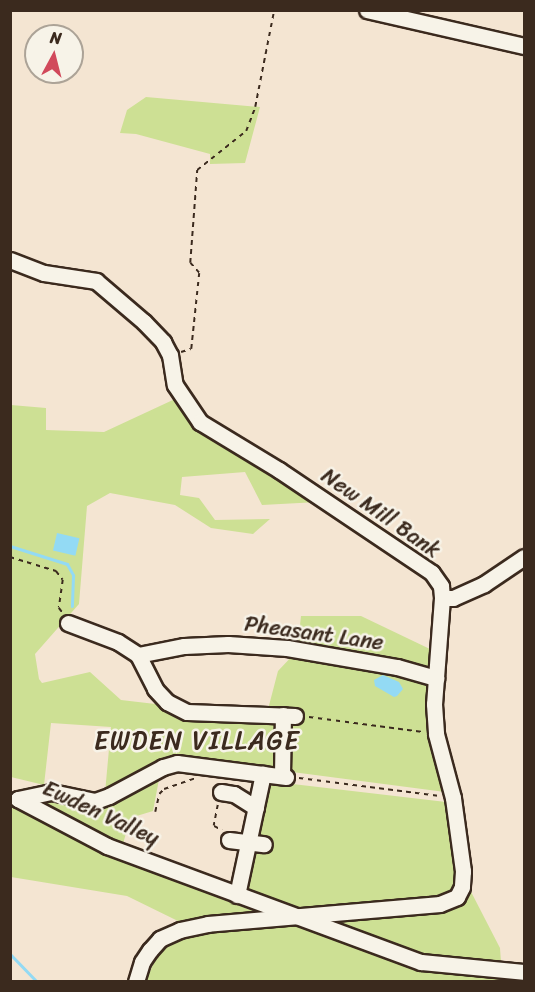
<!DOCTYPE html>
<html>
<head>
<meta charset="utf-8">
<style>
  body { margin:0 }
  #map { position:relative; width:535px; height:992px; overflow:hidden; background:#f4e5d2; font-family:Sriracha,sans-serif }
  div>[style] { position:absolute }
  .green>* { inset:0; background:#cde094 }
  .water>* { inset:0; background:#93daf4; transform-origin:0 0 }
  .stream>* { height:3px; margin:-1.5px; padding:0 1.5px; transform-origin:1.5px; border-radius:1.5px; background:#93daf4 }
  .path>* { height:1.5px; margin-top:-0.75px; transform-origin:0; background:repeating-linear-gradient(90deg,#3b2a1e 0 4.5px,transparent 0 9px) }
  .roads { filter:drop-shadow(2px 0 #3b2a1e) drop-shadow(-2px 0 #3b2a1e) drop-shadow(0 2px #3b2a1e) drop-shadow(0 -2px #3b2a1e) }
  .minor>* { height:15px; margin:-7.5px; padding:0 7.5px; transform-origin:7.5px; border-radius:7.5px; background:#f7f3e8 }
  span { translate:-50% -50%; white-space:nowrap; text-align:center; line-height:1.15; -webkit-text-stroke:5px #f7f3e8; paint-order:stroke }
  .street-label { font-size:22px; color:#3b2a1e }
  .quarter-label { font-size:26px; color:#3b2a1e; letter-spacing:1.5px }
  .frame { position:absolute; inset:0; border:12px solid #3b2a1e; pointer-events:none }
  .north { position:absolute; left:24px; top:24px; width:60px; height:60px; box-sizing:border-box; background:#f7f3e8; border:2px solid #aca397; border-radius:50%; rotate:7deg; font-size:16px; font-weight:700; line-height:24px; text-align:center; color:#3b2a1e }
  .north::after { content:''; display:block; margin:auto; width:21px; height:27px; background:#d1495b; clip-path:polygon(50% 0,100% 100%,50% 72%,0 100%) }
</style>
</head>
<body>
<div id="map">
  <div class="green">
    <i style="clip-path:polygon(146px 97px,260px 107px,245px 163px,210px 164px,210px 154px,136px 134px,120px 133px,127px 110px)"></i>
    <i style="clip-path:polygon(175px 399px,197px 424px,318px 502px,262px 505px,245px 472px,182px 477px,180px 495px,199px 498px,215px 520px,270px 519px,253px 534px,211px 528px,175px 505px,110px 493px,87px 506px,79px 604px,35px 654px,39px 679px,42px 683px,90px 672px,121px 700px,266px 717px,278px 671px,295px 653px,376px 667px,427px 682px,427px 704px,445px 792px,194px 759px,105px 793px,111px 727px,51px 723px,44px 785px,11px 777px,11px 405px,46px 408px,46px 430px,104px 432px)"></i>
    <i style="clip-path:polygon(301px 616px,361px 616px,432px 650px,430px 673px,298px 645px)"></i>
    <i style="clip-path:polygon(160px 774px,153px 811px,130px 818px,122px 848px,27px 800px,52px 795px,96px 802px)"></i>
    <i style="clip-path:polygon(267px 781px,446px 802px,457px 873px,452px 892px,440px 897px,299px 912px,242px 892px)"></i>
    <i style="clip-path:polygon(10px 802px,105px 855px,261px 914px,193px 919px,180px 922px,127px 896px,11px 877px)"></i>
    <i style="clip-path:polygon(467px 884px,500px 948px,501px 962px,423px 957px,327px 922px,442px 911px,466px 900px)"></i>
    <i style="clip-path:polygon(299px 923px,310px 930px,419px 967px,524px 977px,524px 982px,145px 982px,157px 956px,171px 942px,192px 934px)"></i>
  </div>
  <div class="water">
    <i style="left:57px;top:533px;width:23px;height:18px;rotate:13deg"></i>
    <i style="clip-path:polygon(383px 675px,399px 682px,403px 689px,397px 696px,394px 697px,375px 686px,374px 680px)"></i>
  </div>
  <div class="stream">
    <i style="left:10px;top:546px;width:60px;rotate:17.5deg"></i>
    <i style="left:67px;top:564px;width:13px;rotate:61deg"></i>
    <i style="left:73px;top:575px;width:31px;rotate:92deg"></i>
    <i style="left:10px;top:954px;width:39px;rotate:46deg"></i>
  </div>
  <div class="path">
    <i style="left:181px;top:352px;width:10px;rotate:-17deg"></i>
    <i style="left:191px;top:349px;width:76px;rotate:-84deg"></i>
    <i style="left:199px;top:273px;width:13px;rotate:-132deg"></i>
    <i style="left:190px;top:263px;width:93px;rotate:-85.7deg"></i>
    <i style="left:197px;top:170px;width:63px;rotate:-38.5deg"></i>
    <i style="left:246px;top:131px;width:26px;rotate:-69deg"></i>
    <i style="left:255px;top:107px;width:99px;rotate:-78.9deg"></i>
    <i style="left:10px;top:557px;width:48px;rotate:16.9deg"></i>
    <i style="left:56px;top:571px;width:11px;rotate:52deg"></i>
    <i style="left:63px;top:580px;width:28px;rotate:98deg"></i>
    <i style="left:59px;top:608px;width:5px;rotate:53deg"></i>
    <i style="left:309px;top:717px;width:115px;rotate:7.5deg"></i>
    <i style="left:299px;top:778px;width:142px;rotate:7.3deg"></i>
    <i style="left:218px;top:805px;width:21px;rotate:101deg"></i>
    <i style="left:214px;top:826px;width:9px;rotate:27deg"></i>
    <i style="left:155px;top:812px;width:18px;rotate:-77deg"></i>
    <i style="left:159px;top:794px;width:7px;rotate:-45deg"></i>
    <i style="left:164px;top:789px;width:34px;rotate:-19deg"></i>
  </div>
  <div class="roads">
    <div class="minor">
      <i style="left:367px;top:10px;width:161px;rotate:12.9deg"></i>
      <i style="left:10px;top:260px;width:36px;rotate:21deg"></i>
      <i style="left:44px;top:273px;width:53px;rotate:8.7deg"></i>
      <i style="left:96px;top:281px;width:63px;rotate:40.5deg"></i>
      <i style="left:144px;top:322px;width:28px;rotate:46deg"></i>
      <i style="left:163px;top:342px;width:15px;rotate:62deg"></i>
      <i style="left:170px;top:355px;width:30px;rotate:81deg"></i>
      <i style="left:175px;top:385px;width:45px;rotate:56deg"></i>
      <i style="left:200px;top:422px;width:92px;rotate:31.3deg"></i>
      <i style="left:279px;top:470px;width:184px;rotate:33.9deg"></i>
      <i style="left:432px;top:573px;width:16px;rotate:55deg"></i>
      <i style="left:441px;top:586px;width:12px;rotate:85deg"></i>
      <i style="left:442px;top:598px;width:106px;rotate:94.3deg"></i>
      <i style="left:434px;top:704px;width:30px;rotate:86deg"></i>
      <i style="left:436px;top:734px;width:66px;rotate:75.1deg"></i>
      <i style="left:453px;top:798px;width:74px;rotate:82.2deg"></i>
      <i style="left:463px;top:871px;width:16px;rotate:94deg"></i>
      <i style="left:462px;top:887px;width:11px;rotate:117deg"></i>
      <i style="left:457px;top:897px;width:18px;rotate:158deg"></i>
      <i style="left:440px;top:904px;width:233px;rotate:175.1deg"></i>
      <i style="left:208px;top:924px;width:29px;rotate:168deg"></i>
      <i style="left:180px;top:930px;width:22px;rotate:156deg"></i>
      <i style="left:160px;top:939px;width:15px;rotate:132deg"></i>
      <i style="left:150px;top:950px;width:14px;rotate:124deg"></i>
      <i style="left:142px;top:962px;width:21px;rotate:107deg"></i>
      <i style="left:442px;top:598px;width:11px"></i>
      <i style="left:453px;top:598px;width:34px;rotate:-24deg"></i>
      <i style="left:484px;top:584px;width:48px;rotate:-34deg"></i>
      <i style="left:68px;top:623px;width:53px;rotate:20.8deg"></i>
      <i style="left:118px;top:642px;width:24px;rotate:33deg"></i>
      <i style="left:138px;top:655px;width:38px;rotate:63deg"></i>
      <i style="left:155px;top:689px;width:18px;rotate:47deg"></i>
      <i style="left:167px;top:702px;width:22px;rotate:27deg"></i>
      <i style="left:187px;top:712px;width:108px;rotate:2.1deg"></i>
      <i style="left:138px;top:655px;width:47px;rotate:-11.1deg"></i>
      <i style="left:184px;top:646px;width:44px;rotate:-2.6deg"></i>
      <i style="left:228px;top:644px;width:59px;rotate:3.9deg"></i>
      <i style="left:287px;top:648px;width:112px;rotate:9.8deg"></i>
      <i style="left:397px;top:667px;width:41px;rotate:15.8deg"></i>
      <i style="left:282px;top:776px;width:61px;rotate:-89.1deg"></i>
      <i style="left:286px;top:777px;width:110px;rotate:-172.7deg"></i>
      <i style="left:177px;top:763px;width:15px;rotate:164deg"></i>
      <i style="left:163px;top:767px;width:61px;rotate:151.8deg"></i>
      <i style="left:109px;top:796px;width:15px;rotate:160deg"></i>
      <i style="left:95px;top:801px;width:45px;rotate:-168.4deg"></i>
      <i style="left:51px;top:792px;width:34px;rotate:168deg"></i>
      <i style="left:18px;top:799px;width:101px;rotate:27.8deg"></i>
      <i style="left:107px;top:846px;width:335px;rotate:20.3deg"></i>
      <i style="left:421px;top:962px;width:103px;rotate:5.5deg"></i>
      <i style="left:221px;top:792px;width:13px;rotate:9deg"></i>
      <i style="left:234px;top:794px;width:26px;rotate:32deg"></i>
      <i style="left:229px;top:840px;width:35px;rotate:7deg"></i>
      <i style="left:237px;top:895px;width:124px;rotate:-77.9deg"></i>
    </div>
  </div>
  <div class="street-label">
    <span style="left:381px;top:513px;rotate:35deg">New Mill Bank</span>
    <span style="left:314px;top:633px;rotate:8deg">Pheasant Lane</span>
    <span style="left:101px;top:813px;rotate:25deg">Ewden Valley</span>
  </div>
  <div class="quarter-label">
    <span style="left:197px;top:741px">EWDEN VILLAGE</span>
  </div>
  <div class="frame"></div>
  <div class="north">N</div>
</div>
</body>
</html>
